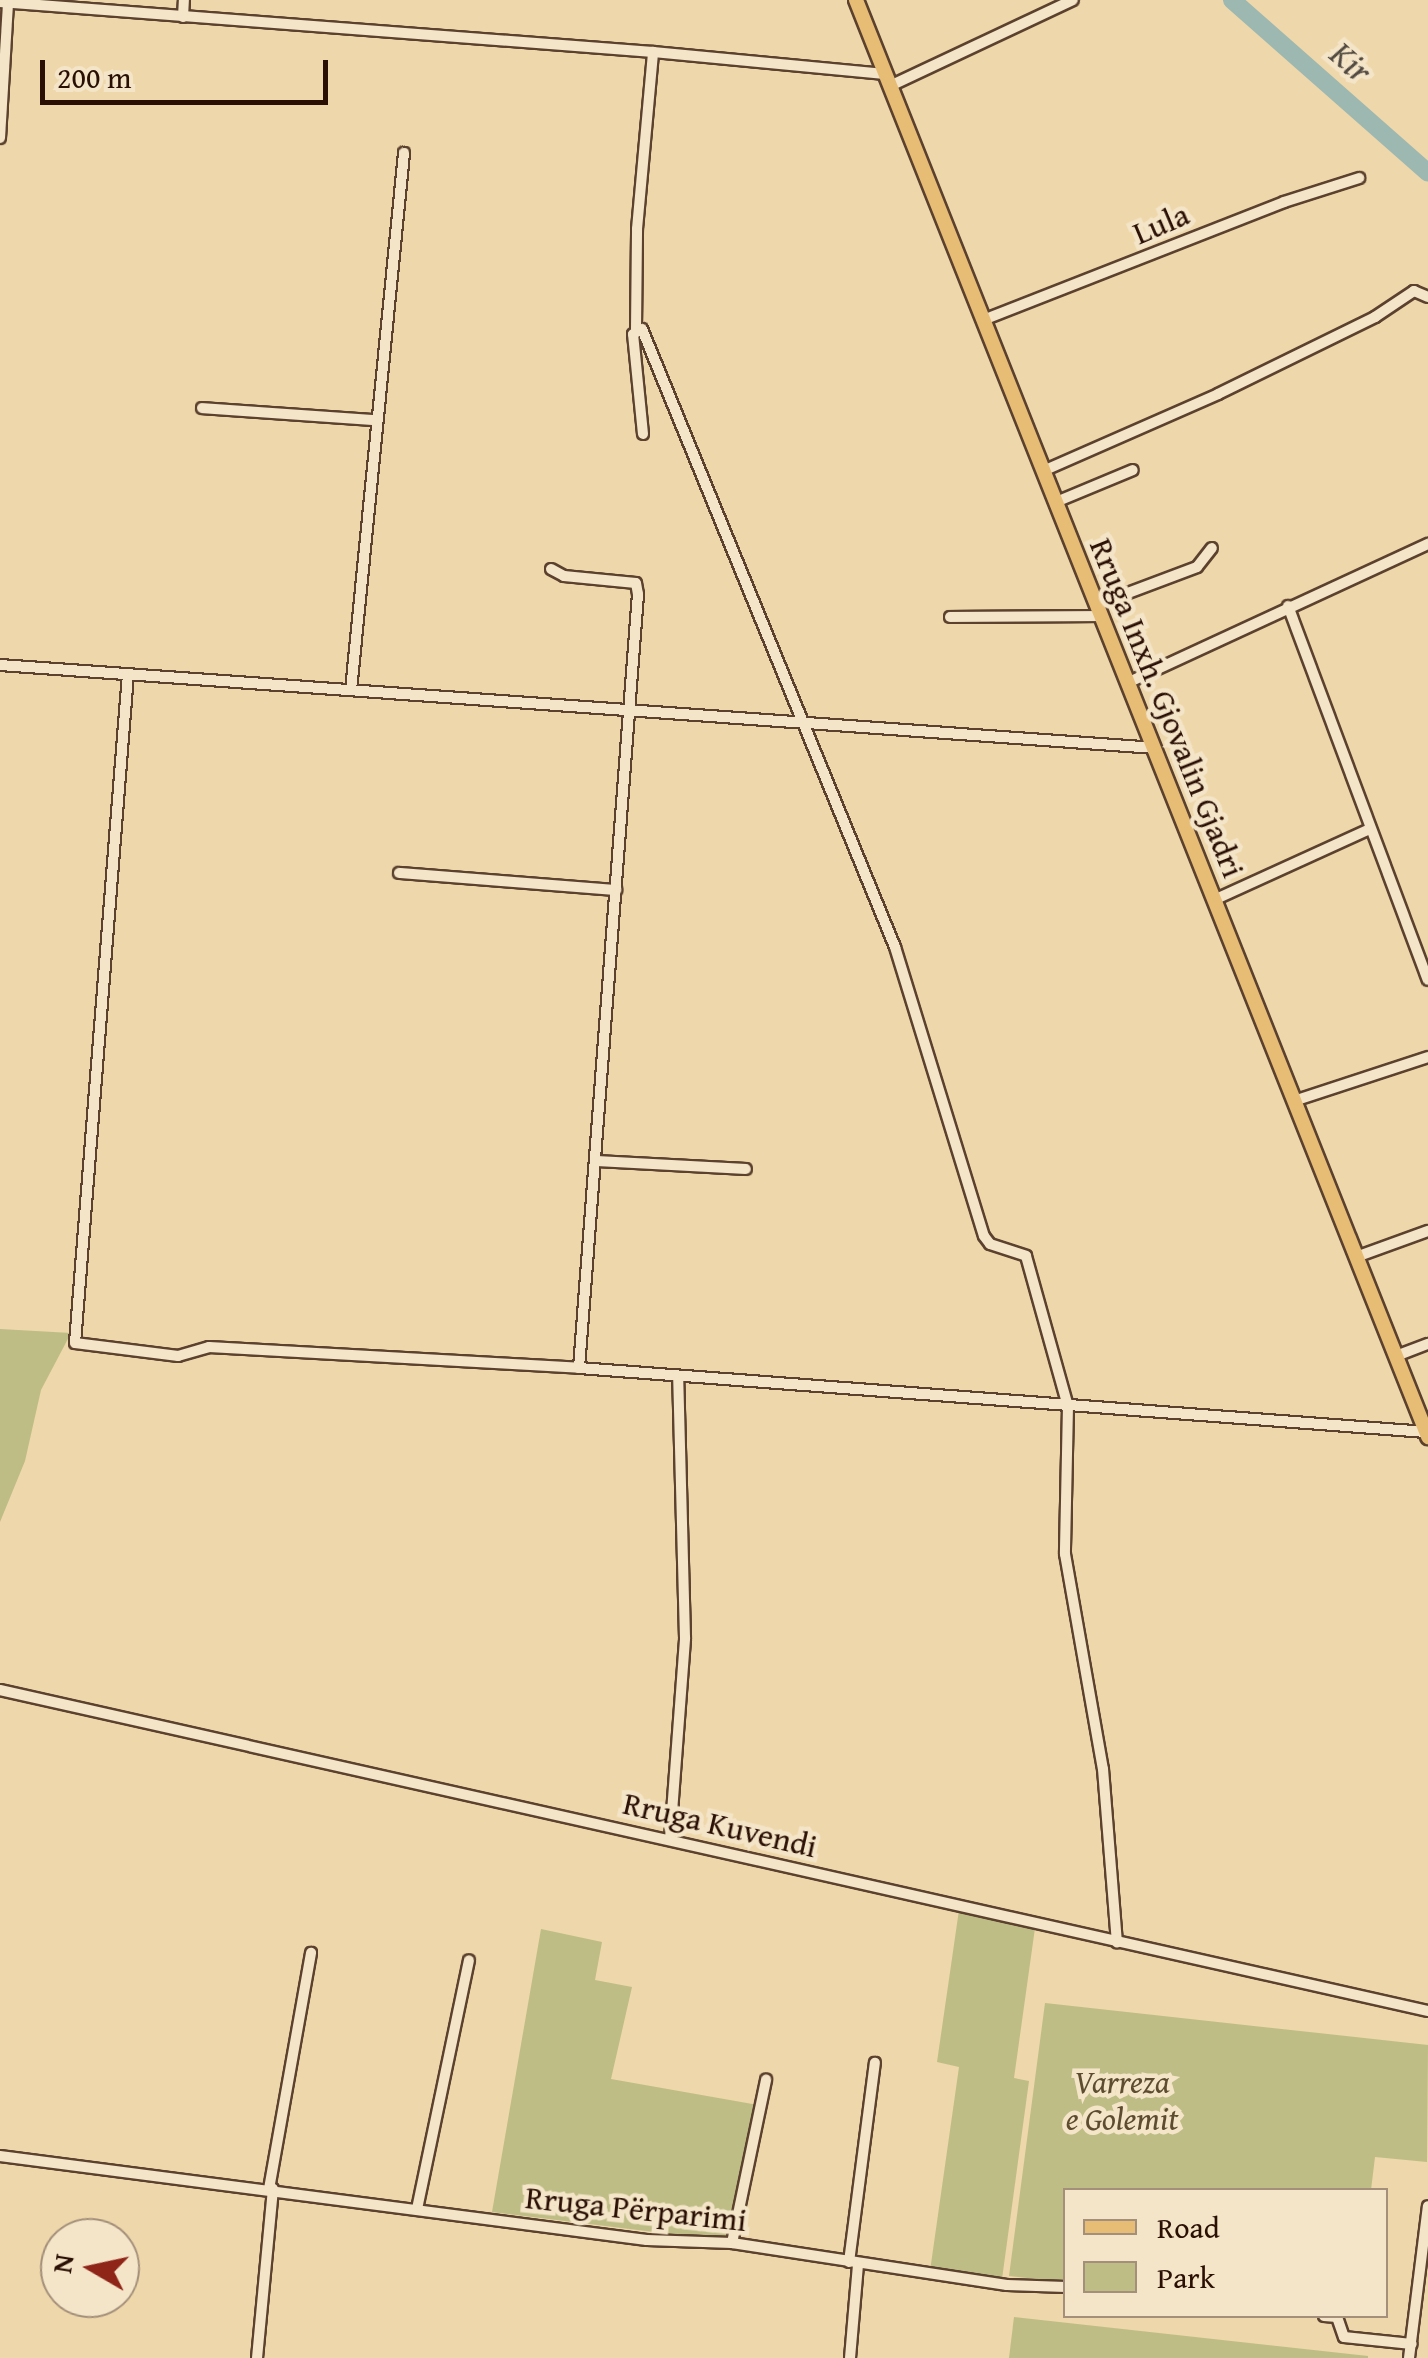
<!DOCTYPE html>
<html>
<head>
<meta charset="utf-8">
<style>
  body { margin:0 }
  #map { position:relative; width:1428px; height:2358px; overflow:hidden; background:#eed7aa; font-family:"Gentium Book Plus",serif }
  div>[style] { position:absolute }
  .green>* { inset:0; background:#bebd85 }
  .river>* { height:18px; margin:-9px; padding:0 9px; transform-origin:9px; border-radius:9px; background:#9cb8b1 }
  .roads { filter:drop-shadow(2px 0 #5b412e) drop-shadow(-2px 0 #5b412e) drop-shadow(0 2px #5b412e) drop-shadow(0 -2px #5b412e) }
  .minor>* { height:10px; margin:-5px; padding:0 5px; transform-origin:5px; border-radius:5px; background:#f4e5c8 }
  .major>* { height:14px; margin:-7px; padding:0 7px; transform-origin:7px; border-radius:7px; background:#e7bc75 }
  span { translate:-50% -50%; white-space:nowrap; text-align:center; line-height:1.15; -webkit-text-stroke:9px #f4e5c8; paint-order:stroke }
  .street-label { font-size:32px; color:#2a0f04 }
  .park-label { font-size:32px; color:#5e4c31; font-style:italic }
  .water-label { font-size:35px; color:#524a41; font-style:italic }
  .legend { position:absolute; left:1063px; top:2188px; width:325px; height:130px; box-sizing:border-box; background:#f4e5c8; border:2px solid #a38f7a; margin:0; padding:12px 18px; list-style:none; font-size:30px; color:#2a0f04 }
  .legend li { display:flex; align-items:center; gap:20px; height:50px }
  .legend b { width:50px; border:2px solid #a38f7a }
  .north { position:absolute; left:40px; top:2218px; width:100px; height:100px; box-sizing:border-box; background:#f4e5c8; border:2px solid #a38f7a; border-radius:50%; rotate:279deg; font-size:28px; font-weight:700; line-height:40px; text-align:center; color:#2a0f04 }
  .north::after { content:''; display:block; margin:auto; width:35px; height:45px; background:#8f2418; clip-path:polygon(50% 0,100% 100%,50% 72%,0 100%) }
  .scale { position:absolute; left:40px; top:60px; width:288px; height:45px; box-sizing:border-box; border:5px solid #2a0f04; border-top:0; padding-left:12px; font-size:30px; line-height:35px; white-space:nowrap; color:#2a0f04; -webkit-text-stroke:8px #f4e5c8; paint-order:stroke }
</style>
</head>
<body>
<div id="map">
  <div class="green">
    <i style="clip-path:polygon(0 1329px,71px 1333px,41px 1390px,25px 1461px,0 1522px)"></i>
    <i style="clip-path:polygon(959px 1910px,1035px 1928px,1014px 2078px,1029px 2081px,1002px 2279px,930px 2271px,959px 2067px,937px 2062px)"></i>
    <i style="clip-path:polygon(541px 1929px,602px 1942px,595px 1980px,632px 1987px,611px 2079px,758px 2105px,727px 2241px,492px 2212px)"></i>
    <i style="clip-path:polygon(1045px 2003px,1428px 2045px,1427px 2162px,1375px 2157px,1371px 2190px,1066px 2190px,1065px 2282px,1009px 2276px)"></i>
    <i style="clip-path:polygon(1014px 2317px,1368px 2356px,1368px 2358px,1009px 2358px)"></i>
  </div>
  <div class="river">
    <i style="left:1232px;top:0;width:261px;rotate:41.4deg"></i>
  </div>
  <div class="roads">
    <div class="minor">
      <i style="left:0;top:2px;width:655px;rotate:4.38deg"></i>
      <i style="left:653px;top:52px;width:233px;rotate:5.4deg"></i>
      <i style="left:183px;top:17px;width:17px;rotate:-87deg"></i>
      <i style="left:890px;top:86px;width:202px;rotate:-25.2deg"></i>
      <i style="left:0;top:138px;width:135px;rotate:-86.6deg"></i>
      <i style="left:983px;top:320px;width:323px;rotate:-21.4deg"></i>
      <i style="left:1284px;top:202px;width:79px;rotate:-17.7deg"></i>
      <i style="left:636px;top:329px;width:100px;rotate:-89.4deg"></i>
      <i style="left:637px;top:229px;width:178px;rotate:-84.8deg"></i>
      <i style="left:202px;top:408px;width:173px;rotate:4deg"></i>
      <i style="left:643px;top:434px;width:100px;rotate:-95.7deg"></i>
      <i style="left:633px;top:334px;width:10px;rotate:-29deg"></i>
      <i style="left:642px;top:329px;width:668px;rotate:67.74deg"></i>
      <i style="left:895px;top:947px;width:302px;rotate:72.9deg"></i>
      <i style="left:984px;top:1236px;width:10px;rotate:53deg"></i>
      <i style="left:990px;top:1244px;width:38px;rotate:18deg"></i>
      <i style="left:1026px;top:1256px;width:156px;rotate:74.4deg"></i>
      <i style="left:1068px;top:1406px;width:148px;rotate:91.2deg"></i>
      <i style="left:1065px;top:1554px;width:218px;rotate:80deg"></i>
      <i style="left:1103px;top:1769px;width:174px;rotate:85.4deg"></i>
      <i style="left:1043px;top:471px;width:191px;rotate:-23.7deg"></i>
      <i style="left:1218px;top:394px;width:175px;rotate:-26.1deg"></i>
      <i style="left:1375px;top:317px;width:47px;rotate:-33.7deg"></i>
      <i style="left:1414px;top:291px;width:15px;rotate:23deg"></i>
      <i style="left:1056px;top:502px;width:83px;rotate:-22.6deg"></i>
      <i style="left:551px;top:569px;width:15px;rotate:28deg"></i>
      <i style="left:564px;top:576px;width:72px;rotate:5.6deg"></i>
      <i style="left:636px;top:583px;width:11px;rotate:80deg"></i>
      <i style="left:638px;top:594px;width:776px;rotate:94.36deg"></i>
      <i style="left:579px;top:1368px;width:849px;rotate:4.32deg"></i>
      <i style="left:1096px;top:605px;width:108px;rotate:-20.6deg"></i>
      <i style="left:1197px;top:567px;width:24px;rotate:-52deg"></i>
      <i style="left:1288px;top:606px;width:399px;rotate:69.5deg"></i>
      <i style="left:950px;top:617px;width:150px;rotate:-0.4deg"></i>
      <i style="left:0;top:665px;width:1157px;rotate:4.11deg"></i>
      <i style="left:128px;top:674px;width:671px;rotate:94.53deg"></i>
      <i style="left:75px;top:1343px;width:104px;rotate:7.2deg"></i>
      <i style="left:178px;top:1356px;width:32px;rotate:-16deg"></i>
      <i style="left:209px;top:1347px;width:371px;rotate:3.2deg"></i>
      <i style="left:1127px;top:683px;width:332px;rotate:-24.8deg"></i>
      <i style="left:351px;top:690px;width:540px;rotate:-84.36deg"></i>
      <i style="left:399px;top:873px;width:218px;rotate:4.5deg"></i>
      <i style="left:1214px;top:900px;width:171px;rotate:-24.5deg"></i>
      <i style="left:1294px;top:1101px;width:141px;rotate:-18.2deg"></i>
      <i style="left:597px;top:1161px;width:149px;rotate:3.1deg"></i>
      <i style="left:1356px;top:1257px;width:77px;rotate:-19.9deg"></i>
      <i style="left:1396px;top:1356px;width:34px;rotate:-21deg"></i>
      <i style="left:0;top:1690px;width:1464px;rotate:12.67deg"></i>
      <i style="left:670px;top:1839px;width:202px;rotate:-85.7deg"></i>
      <i style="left:685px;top:1638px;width:259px;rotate:-91.5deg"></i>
      <i style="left:0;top:2156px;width:652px;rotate:7.4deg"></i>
      <i style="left:647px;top:2240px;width:85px;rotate:2deg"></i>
      <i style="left:732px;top:2243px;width:278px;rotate:8.7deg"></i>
      <i style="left:1007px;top:2285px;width:59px;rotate:1.9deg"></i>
      <i style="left:269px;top:2189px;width:240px;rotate:-79.9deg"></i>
      <i style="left:417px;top:2209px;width:254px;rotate:-78.2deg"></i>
      <i style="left:732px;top:2243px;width:167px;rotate:-78.2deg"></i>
      <i style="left:849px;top:2262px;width:201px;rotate:-82.6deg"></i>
      <i style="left:1324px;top:2316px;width:13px;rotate:4deg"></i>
      <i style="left:1337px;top:2317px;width:21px;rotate:71deg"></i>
      <i style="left:1344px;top:2337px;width:68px;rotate:5.9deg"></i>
      <i style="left:257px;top:2358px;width:170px;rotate:-84.6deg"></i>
      <i style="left:850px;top:2358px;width:94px;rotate:-85.1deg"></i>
      <i style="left:1409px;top:2358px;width:153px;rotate:-82.9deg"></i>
    </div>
    <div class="major">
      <i style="left:856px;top:0;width:1547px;rotate:68.29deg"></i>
    </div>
  </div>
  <div class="street-label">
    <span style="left:1161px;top:224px;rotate:-23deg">Lula</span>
    <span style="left:1167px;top:708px;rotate:68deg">Rruga Inxh. Gjovalin Gjadri</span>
    <span style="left:720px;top:1825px;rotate:13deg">Rruga Kuvendi</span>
    <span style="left:636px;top:2209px;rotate:6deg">Rruga Përparimi</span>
  </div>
  <div class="park-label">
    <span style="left:1122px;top:2101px">Varreza<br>e Golemit</span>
  </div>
  <div class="water-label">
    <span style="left:1351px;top:62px;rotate:41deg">Kir</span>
  </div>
  <ul class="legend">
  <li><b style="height:12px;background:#e7bc75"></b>Road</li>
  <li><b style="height:28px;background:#bebd85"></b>Park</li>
  </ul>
  <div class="north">N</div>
  <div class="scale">200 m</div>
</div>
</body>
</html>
